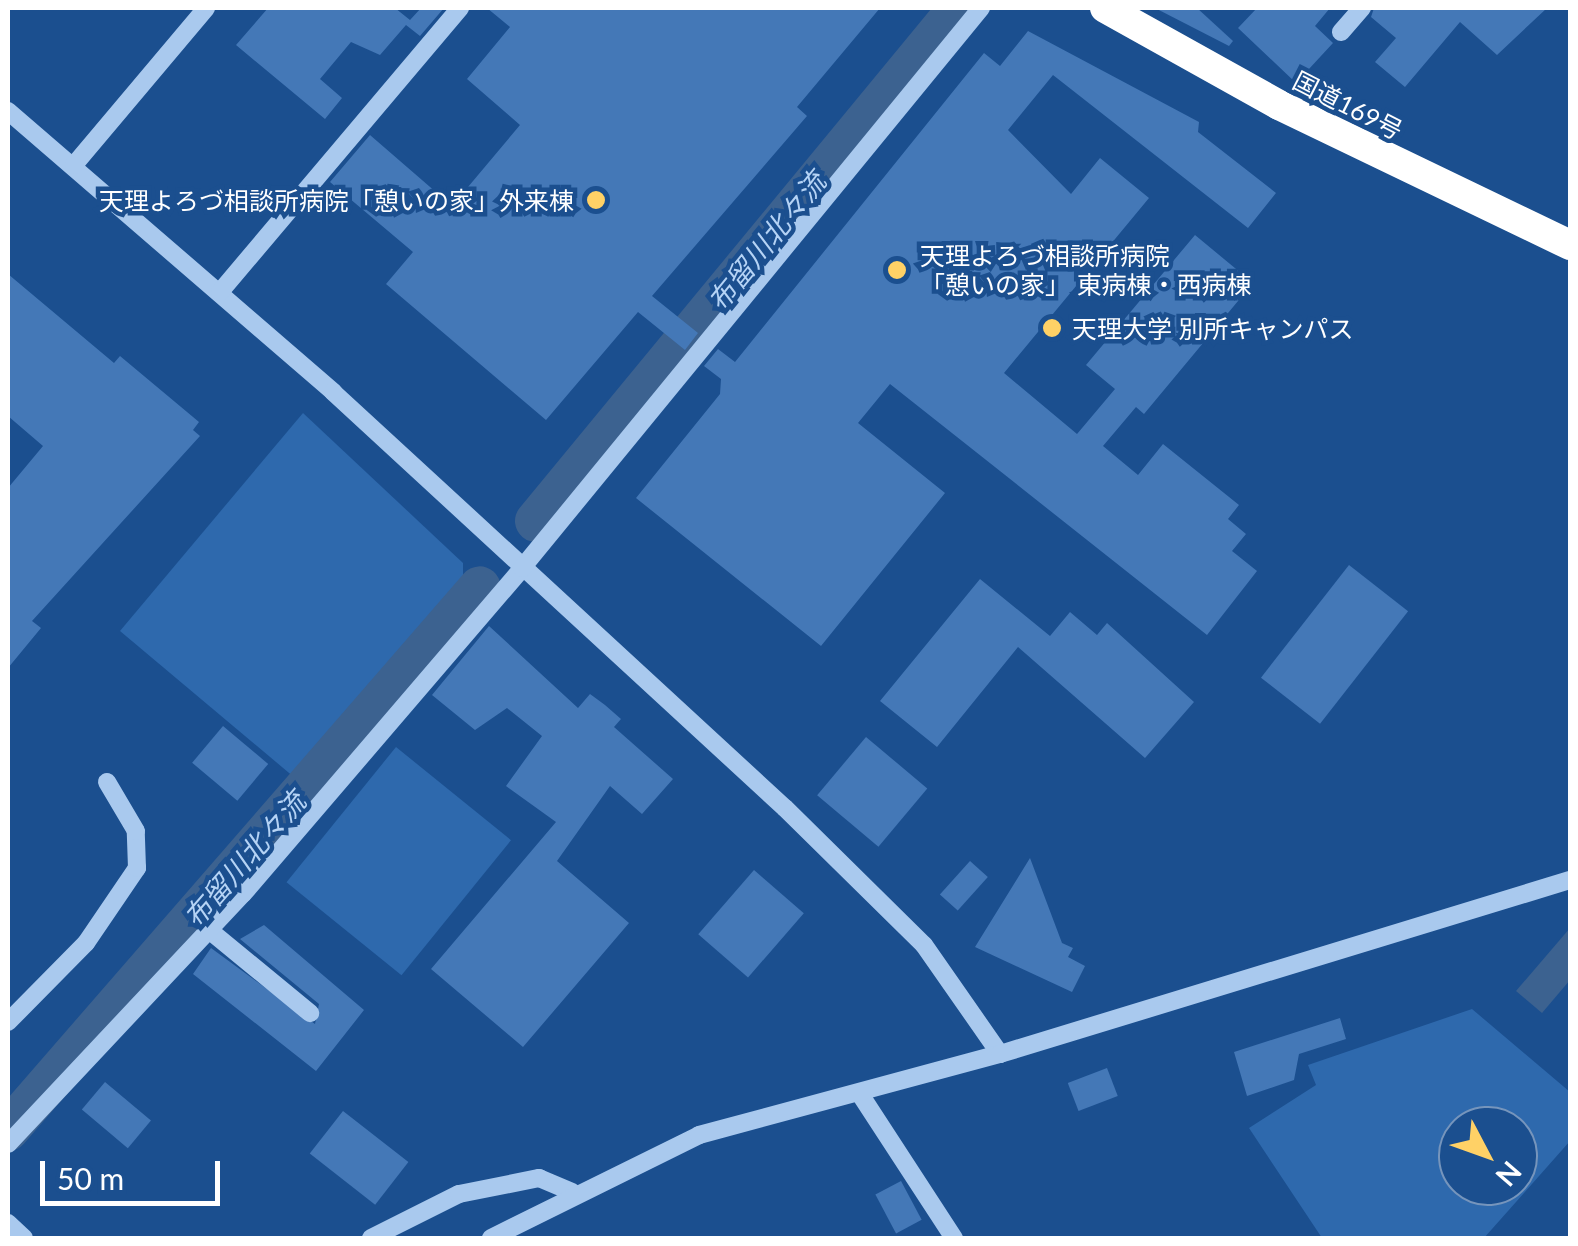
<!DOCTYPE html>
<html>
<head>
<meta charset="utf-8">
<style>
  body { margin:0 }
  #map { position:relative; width:1578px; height:1246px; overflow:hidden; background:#1b4f8f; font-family:Lato,"Noto Sans JP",sans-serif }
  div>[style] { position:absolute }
  .green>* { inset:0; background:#2e69ad; transform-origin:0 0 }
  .water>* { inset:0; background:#3c6290 }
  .river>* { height:42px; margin:-21px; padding:0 21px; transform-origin:21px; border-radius:21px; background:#3c6290 }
  .building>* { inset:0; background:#4478b7; transform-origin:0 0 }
  .minor>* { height:18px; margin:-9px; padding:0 9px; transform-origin:9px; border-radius:9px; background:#a9c9ee }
  .highway>* { height:30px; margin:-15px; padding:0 15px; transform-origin:15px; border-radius:15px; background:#fff }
  .dots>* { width:28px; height:28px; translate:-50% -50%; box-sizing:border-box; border:5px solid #1b4f8f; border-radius:50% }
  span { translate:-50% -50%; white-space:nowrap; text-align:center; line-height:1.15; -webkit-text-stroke:9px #1b4f8f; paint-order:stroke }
  .street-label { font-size:25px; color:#fff }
  .poi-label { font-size:25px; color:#fff }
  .right { translate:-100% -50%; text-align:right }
  .left { translate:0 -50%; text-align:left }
  .water-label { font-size:28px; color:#b5d3f5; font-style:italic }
  .frame { position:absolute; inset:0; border:10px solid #fff; pointer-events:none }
  .north { position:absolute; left:1438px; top:1106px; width:100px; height:100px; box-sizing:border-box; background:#1b4f8f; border:2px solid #7695bc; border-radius:50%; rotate:131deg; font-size:28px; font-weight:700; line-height:40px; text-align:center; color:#fff }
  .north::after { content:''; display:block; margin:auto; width:35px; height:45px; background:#ffd166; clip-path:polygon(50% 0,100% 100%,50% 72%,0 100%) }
  .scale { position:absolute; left:40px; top:1161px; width:180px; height:45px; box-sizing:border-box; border:5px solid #fff; border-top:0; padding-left:12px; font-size:30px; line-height:35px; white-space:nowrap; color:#fff; -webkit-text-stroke:8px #1b4f8f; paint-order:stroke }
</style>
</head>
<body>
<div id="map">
  <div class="green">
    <i style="clip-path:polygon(303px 413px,463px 563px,463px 584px,301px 783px,120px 631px)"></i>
    <i style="left:396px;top:747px;width:148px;height:174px;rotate:39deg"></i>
    <i style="clip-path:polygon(evenodd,1472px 1009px,1570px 1092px,1570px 1141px,1484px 1238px,1322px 1238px,1249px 1128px,1316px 1085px,1308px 1065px,1472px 1009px,1458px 1126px,1518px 1126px,1518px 1186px,1458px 1186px,1458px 1126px)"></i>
  </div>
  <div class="water">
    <i style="clip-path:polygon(1570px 928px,1570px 980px,1542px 1013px,1516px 991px)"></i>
  </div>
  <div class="river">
    <i style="left:536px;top:521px;width:665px;rotate:-50.49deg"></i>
    <i style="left:8px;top:1130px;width:719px;rotate:-49deg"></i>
  </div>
  <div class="building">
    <i style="clip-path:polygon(268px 8px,395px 8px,410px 20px,421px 8px,444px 8px,420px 36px,406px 25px,380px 55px,351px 42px,320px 79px,342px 98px,325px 119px,236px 45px)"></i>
    <i style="clip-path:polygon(487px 8px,880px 8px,797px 107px,807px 116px,652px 296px,698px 333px,685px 350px,638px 312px,546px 420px,386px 284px,413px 252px,330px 182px,370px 135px,452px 206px,520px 125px,467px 79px,510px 27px)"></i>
    <i style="clip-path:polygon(1155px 8px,1197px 8px,1233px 41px,1229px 46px)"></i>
    <i style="clip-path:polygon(1257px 8px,1330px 8px,1315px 26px,1333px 43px,1296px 83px,1238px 28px)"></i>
    <i style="clip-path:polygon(1374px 8px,1547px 8px,1497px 55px,1460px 22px,1405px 87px,1375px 62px,1396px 38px,1371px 17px)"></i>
    <i style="clip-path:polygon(1028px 31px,1199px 122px,1198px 132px,1276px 193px,1248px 228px,1053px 75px,1008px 130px,1071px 194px,1100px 158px,1149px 198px,1004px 373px,1077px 434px,1115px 389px,1086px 365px,1195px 235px,1253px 283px,1144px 414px,1136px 407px,1103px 446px,1138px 475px,1163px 444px,1239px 505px,1228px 519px,1246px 534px,1232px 551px,1257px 571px,1207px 635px,890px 384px,858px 423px,945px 493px,821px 646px,636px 498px,720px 394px,721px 379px,704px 366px,718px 349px,735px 362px,984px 53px,1000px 66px)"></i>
    <i style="clip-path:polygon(8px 274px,114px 363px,120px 356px,199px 422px,193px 430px,200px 436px,32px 621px,41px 628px,8px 668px,8px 488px,43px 446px,8px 416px)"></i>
    <i style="left:1349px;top:565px;width:75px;height:143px;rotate:38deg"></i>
    <i style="clip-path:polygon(980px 579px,1050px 636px,1070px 612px,1097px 635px,1107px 623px,1194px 702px,1145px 758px,1018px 647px,937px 747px,880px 701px)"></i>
    <i style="clip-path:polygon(489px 626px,578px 708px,590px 694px,605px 705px,621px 719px,614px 727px,673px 779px,642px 814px,610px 786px,557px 861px,629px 923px,523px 1047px,431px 969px,556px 822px,506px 786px,542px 736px,507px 708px,475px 730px,432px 695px)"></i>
    <i style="left:223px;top:726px;width:59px;height:48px;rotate:40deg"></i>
    <i style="left:866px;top:737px;width:80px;height:76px;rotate:40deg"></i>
    <i style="clip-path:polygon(1030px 858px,1062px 943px,1073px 948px,1068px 957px,1085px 966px,1072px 992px,975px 947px)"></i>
    <i style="left:970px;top:861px;width:24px;height:45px;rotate:42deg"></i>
    <i style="left:754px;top:870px;width:66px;height:85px;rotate:41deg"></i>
    <i style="clip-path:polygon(264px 925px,364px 1010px,316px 1071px,193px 974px,211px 948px,315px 1024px,319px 1004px,240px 939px)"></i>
    <i style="clip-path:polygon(1340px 1018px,1346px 1039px,1299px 1054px,1294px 1080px,1247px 1096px,1234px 1052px)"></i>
    <i style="left:1107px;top:1068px;width:30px;height:42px;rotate:69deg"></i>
    <i style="left:105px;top:1082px;width:60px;height:36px;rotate:40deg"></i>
    <i style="left:343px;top:1111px;width:83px;height:54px;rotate:38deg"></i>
    <i style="left:901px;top:1181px;width:44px;height:29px;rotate:62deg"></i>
  </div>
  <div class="minor">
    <i style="left:1341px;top:32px;width:32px;rotate:-49deg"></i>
    <i style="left:8px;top:111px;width:430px;rotate:40.8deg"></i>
    <i style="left:333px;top:392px;width:614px;rotate:42.63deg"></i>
    <i style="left:785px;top:808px;width:195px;rotate:44.6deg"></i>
    <i style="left:924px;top:945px;width:133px;rotate:55.1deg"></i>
    <i style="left:74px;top:165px;width:205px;rotate:-49.9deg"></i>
    <i style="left:220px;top:292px;width:372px;rotate:-49.8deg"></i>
    <i style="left:209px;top:930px;width:131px;rotate:39.4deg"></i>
    <i style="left:8px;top:1022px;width:111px;rotate:-45.4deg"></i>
    <i style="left:86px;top:943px;width:91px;rotate:-55.8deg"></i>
    <i style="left:137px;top:868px;width:37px;rotate:-92deg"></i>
    <i style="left:136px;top:831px;width:57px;rotate:-120.6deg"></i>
    <i style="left:860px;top:1094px;width:172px;rotate:56.9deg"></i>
    <i style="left:8px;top:1144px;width:343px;rotate:-46.8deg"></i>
    <i style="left:243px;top:894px;width:429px;rotate:-49.4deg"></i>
    <i style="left:522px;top:568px;width:724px;rotate:-50.66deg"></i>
    <i style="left:8px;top:1223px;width:22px;rotate:43deg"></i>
    <i style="left:371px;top:1238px;width:98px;rotate:-26.6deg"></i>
    <i style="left:459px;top:1194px;width:82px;rotate:-11.3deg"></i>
    <i style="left:539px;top:1178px;width:36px;rotate:23deg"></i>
    <i style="left:491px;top:1238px;width:232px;rotate:-26.3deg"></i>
    <i style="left:699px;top:1135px;width:312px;rotate:-15.1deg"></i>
    <i style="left:1000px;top:1054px;width:596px;rotate:-16.98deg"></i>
  </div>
  <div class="highway">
    <i style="left:1105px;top:8px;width:199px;rotate:29.1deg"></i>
    <i style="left:1279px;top:105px;width:323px;rotate:25.7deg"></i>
  </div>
  <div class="dots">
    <i style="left:596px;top:200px;background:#ffd166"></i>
    <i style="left:897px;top:270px;background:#ffd166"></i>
    <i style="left:1052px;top:328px;background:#ffd166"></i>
  </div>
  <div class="street-label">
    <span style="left:1348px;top:105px;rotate:27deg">国道169号</span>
  </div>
  <div class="poi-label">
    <span class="right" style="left:574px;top:200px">天理よろづ相談所病院「憩いの家」外来棟</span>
    <span class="left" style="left:920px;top:270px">天理よろづ相談所病院<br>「憩いの家」 東病棟・西病棟</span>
    <span class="left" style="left:1072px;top:328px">天理大学 別所キャンパス</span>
  </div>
  <div class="water-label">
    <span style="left:766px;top:241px;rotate:-51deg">布留川北々流</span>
    <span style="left:244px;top:859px;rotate:-49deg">布留川北々流</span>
  </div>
  <div class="frame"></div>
  <div class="north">N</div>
  <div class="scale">50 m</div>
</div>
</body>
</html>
